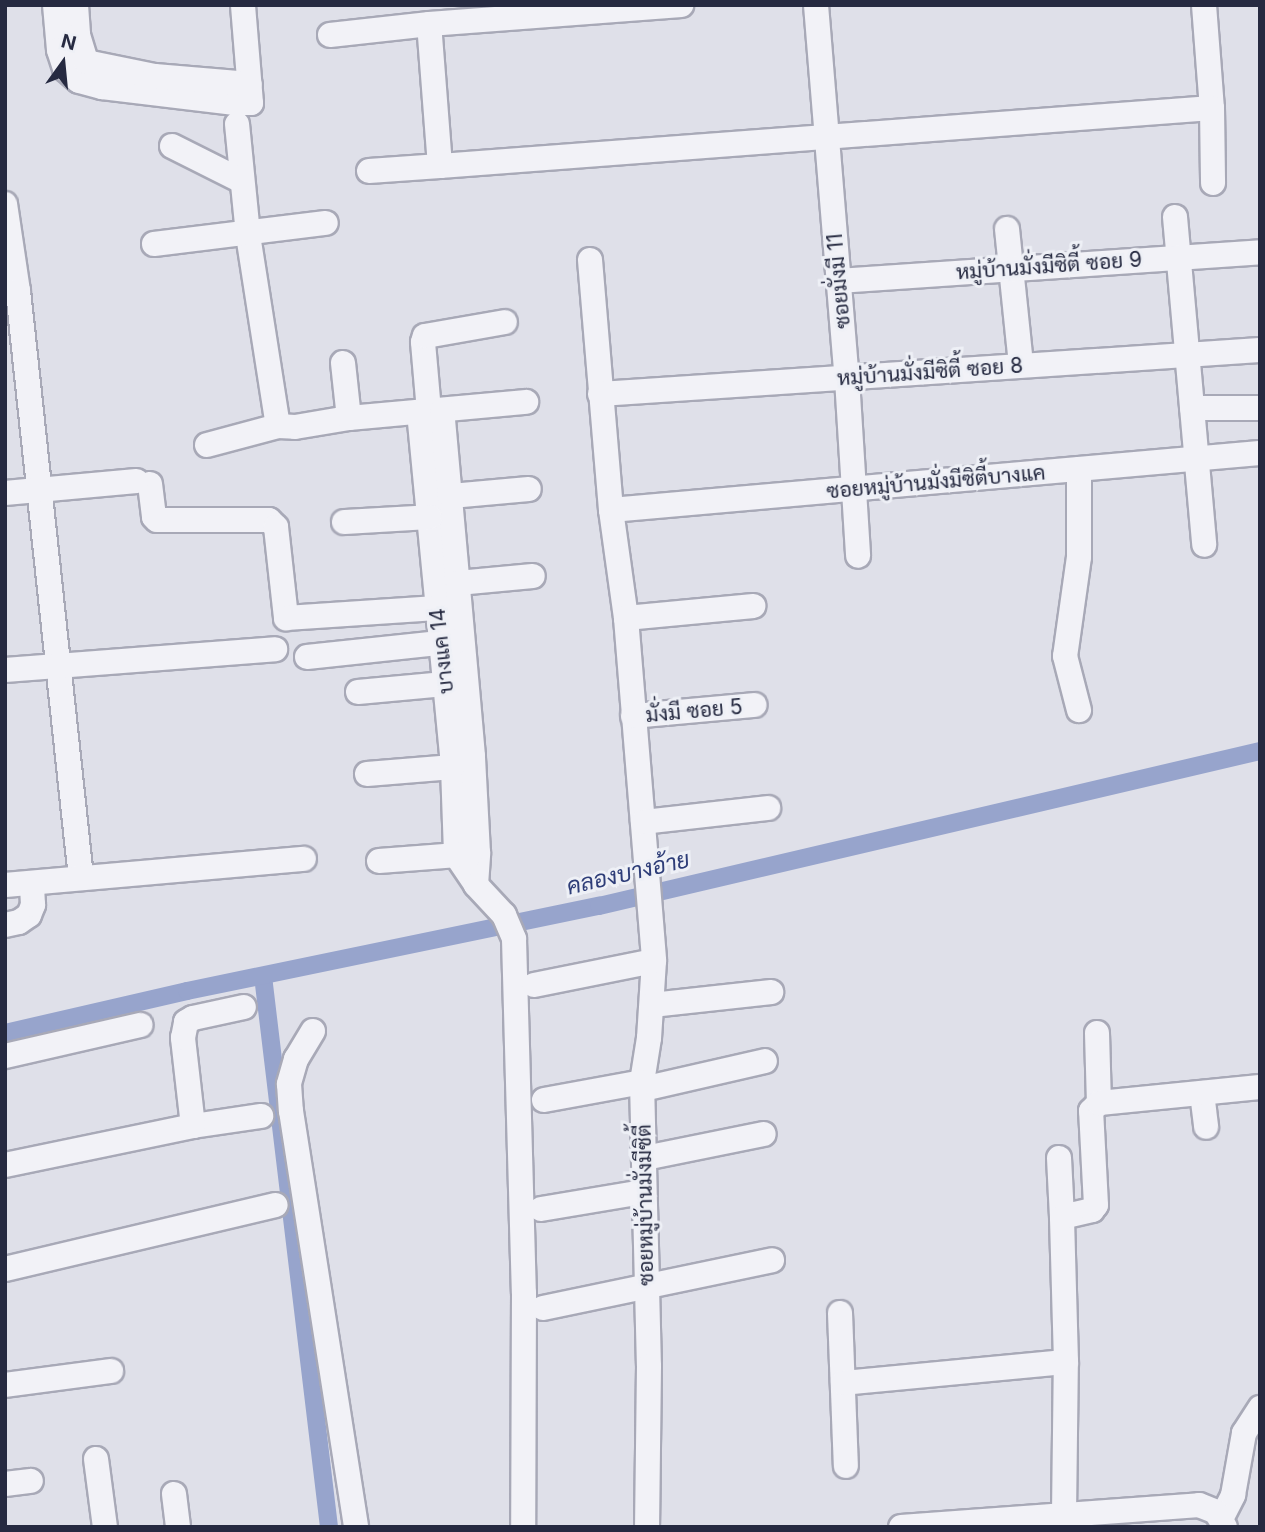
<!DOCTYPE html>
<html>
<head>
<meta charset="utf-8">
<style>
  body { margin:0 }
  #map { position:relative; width:1265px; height:1532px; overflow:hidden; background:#dfe0e9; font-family:Inter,Sarabun,sans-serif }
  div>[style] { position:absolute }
  .canal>* { height:18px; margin:-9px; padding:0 9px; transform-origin:9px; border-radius:9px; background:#97a4cc }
  .roads { filter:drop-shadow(2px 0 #a8a9b7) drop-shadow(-2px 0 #a8a9b7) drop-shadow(0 2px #a8a9b7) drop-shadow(0 -2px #a8a9b7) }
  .minor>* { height:24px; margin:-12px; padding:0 12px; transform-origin:12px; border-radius:12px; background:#f2f2f7 }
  span { translate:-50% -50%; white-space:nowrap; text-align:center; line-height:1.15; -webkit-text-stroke:6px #eef0f6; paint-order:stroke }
  .street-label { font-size:21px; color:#262a41 }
  .water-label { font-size:23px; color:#2e3d78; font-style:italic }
  .frame { position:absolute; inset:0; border:7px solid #262a41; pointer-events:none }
  .north { position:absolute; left:28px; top:28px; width:70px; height:70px; -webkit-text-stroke:5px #eef0f6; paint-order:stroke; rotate:15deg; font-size:19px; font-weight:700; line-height:28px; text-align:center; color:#262a41 }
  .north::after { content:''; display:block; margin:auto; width:24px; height:32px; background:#262a41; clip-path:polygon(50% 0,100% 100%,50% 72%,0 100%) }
</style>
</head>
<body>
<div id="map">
  <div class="canal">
    <i style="left:263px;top:976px;width:555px;rotate:83.17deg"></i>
    <i style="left:5px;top:1033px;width:187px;rotate:-13deg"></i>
    <i style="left:187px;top:991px;width:421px;rotate:-11.7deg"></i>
    <i style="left:599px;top:906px;width:679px;rotate:-13.2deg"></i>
  </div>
  <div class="roads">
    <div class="minor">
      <i style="left:55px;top:5px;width:45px;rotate:84.9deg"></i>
      <i style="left:59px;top:50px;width:20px;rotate:72deg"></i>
      <i style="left:65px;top:69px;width:18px;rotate:41deg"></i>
      <i style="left:79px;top:81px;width:24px;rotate:15deg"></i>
      <i style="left:102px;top:87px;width:134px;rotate:6.9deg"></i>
      <i style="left:235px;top:103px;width:16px"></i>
      <i style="left:251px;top:103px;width:98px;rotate:-94.7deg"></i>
      <i style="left:76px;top:5px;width:30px;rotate:86deg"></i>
      <i style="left:78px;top:35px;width:28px;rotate:73deg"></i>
      <i style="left:86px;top:62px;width:70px;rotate:11.5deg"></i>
      <i style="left:155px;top:76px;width:95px;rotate:4.8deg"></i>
      <i style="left:816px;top:5px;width:375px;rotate:85.3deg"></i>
      <i style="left:847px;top:379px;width:177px;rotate:86.4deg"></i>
      <i style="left:1204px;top:5px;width:103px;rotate:85.6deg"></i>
      <i style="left:1212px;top:108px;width:75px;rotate:89.2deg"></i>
      <i style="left:330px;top:35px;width:100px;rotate:-6.3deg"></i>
      <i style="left:429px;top:24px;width:253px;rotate:-4.3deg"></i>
      <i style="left:237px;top:124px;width:112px;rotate:84.3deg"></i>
      <i style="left:248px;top:235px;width:193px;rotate:81.1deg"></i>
      <i style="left:278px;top:426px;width:17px;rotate:3deg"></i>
      <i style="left:295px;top:427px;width:55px;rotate:-9.5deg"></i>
      <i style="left:349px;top:418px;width:178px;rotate:-5.2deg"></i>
      <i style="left:172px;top:146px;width:78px;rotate:26.6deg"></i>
      <i style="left:440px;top:166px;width:774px;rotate:-4.3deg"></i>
      <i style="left:369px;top:171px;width:71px;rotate:-4deg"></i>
      <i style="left:440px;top:166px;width:142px;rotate:-94.4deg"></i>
      <i style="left:5px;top:204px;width:88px;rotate:81.5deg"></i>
      <i style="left:18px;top:291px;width:590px;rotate:83.87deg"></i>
      <i style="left:1175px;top:217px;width:329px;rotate:84.9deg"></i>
      <i style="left:1007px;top:229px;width:137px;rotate:84.1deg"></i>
      <i style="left:154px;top:244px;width:173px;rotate:-7deg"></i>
      <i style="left:590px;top:260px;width:251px;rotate:85.2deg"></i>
      <i style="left:611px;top:510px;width:109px;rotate:82.1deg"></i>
      <i style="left:626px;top:618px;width:344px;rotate:85.3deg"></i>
      <i style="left:654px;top:961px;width:77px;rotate:93.7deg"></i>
      <i style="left:649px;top:1038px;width:45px;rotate:99deg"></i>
      <i style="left:642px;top:1082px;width:284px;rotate:88.6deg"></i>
      <i style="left:649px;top:1366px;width:161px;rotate:90.7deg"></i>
      <i style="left:839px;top:281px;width:422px;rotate:-3.9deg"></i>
      <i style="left:343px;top:363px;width:55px;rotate:83.8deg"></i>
      <i style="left:600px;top:394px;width:661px;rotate:-3.81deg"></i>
      <i style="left:1192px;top:408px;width:68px"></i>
      <i style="left:429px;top:411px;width:69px;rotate:-95deg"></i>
      <i style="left:423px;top:342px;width:6px;rotate:-72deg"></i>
      <i style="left:425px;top:336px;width:81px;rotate:-9.9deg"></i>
      <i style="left:419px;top:412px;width:357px;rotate:84.5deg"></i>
      <i style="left:453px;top:767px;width:88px;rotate:88deg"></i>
      <i style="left:456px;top:855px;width:36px;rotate:56deg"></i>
      <i style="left:476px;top:885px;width:32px;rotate:-86deg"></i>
      <i style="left:478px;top:853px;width:97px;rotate:-93deg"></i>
      <i style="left:473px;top:756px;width:347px;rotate:-95.1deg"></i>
      <i style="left:207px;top:445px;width:73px;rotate:-15deg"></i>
      <i style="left:1079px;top:469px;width:88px;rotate:90deg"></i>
      <i style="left:1079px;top:557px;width:100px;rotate:98deg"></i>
      <i style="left:1065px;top:656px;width:56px;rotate:75.5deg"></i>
      <i style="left:150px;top:484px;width:33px;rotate:83deg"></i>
      <i style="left:154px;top:517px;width:4px;rotate:45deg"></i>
      <i style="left:157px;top:520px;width:112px"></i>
      <i style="left:269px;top:520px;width:10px;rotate:45deg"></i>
      <i style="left:276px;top:527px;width:92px;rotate:83.7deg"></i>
      <i style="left:286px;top:618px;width:151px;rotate:-3.8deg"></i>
      <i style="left:5px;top:493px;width:132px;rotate:-5.2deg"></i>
      <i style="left:451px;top:496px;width:78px;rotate:-5.1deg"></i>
      <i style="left:611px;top:510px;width:651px;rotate:-5.02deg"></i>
      <i style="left:344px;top:522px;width:86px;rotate:-3.3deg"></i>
      <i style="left:458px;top:583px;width:75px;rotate:-5.3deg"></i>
      <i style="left:626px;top:618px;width:128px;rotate:-5.4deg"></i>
      <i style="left:307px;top:657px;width:150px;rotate:-6.1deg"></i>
      <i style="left:5px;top:670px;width:271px;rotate:-4.4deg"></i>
      <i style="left:358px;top:692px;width:87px;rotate:-5.3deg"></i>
      <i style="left:633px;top:716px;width:122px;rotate:-5.2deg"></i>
      <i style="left:367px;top:774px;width:86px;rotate:-4.7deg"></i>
      <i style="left:643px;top:822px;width:126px;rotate:-6.4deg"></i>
      <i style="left:379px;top:861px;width:92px;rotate:-4.4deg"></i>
      <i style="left:5px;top:885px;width:300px;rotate:-5deg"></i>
      <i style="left:476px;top:885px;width:41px;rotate:47deg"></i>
      <i style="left:504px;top:915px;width:26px;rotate:67deg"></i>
      <i style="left:514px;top:939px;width:354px;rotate:88.4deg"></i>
      <i style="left:524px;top:1293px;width:234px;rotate:90.2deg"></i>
      <i style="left:5px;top:925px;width:14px;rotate:-12deg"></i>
      <i style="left:19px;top:922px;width:12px;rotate:-35deg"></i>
      <i style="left:29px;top:915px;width:11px;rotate:-68deg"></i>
      <i style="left:33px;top:905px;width:22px;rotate:-93deg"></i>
      <i style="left:534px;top:985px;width:122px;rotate:-11.3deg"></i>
      <i style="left:652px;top:1005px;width:120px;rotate:-6.2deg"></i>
      <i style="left:313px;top:1031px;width:33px;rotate:121deg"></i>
      <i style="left:296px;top:1059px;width:26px;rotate:106deg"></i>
      <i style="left:289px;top:1084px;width:27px;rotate:86deg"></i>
      <i style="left:291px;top:1111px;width:421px;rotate:81.1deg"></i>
      <i style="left:1097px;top:1033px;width:70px;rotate:88.4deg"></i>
      <i style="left:5px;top:1056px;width:139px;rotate:-12.9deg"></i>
      <i style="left:643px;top:1089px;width:125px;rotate:-12.9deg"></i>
      <i style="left:1202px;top:1093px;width:34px;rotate:83deg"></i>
      <i style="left:544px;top:1100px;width:100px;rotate:-10.4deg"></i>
      <i style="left:193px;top:1126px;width:69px;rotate:-8.4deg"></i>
      <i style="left:645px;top:1158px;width:121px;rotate:-11.4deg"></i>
      <i style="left:1059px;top:1158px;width:59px;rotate:87.1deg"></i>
      <i style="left:5px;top:1165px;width:192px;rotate:-11.7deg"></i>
      <i style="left:193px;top:1126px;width:89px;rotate:-96.5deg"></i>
      <i style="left:183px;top:1038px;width:16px;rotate:-79deg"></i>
      <i style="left:186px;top:1022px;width:8px;rotate:-30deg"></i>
      <i style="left:193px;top:1018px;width:52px;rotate:-12.2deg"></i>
      <i style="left:541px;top:1209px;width:103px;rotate:-9.5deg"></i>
      <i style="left:5px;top:1269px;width:278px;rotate:-13.3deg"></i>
      <i style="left:543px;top:1308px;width:234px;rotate:-11.8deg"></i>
      <i style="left:840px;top:1313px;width:153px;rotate:87.8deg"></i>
      <i style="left:843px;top:1383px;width:224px;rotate:-5.4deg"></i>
      <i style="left:5px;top:1385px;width:107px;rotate:-7.5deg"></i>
      <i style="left:96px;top:1459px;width:69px;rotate:82.5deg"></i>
      <i style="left:5px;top:1484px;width:26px;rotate:-7deg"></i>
      <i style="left:174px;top:1494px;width:33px;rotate:83deg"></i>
      <i style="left:1064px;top:1515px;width:153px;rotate:-89.3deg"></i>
      <i style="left:1066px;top:1362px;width:145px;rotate:-91.6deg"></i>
      <i style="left:1062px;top:1217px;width:31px;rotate:-13deg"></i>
      <i style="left:1092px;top:1210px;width:6px;rotate:-51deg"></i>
      <i style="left:1096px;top:1205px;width:94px;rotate:-93deg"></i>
      <i style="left:1091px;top:1111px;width:11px;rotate:-45deg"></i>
      <i style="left:1099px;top:1103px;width:162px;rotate:-5.7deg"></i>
      <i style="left:1221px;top:1519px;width:27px;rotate:-63deg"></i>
      <i style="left:1233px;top:1495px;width:63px;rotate:-79.9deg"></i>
      <i style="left:1244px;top:1433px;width:30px;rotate:-57deg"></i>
      <i style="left:901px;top:1527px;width:299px;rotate:-4.2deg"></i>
      <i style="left:1199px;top:1505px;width:18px;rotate:22deg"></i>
      <i style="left:1216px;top:1512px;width:17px;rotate:59deg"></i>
    </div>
  </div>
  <div class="street-label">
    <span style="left:1049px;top:266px;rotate:-4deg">หมู่บ้านมั่งมีซิตี้ ซอย 9</span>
    <span style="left:839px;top:281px;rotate:-95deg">ซอยมั่งมี 11</span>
    <span style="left:930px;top:372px;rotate:-4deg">หมู่บ้านมั่งมีซิตี้ ซอย 8</span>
    <span style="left:936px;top:482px;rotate:-5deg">ซอยหมู่บ้านมั่งมีซิตี้บางแค</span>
    <span style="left:442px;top:651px;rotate:-96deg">บางแค 14</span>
    <span style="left:694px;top:711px;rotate:-5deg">มั่งมี ซอย 5</span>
    <span style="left:645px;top:1205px;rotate:-91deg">ซอยหมู่บ้านมั่งมีซิตี้</span>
  </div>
  <div class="water-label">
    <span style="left:628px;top:873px;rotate:-13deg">คลองบางอ้าย</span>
  </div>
  <div class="frame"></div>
  <div class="north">N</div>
</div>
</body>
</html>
